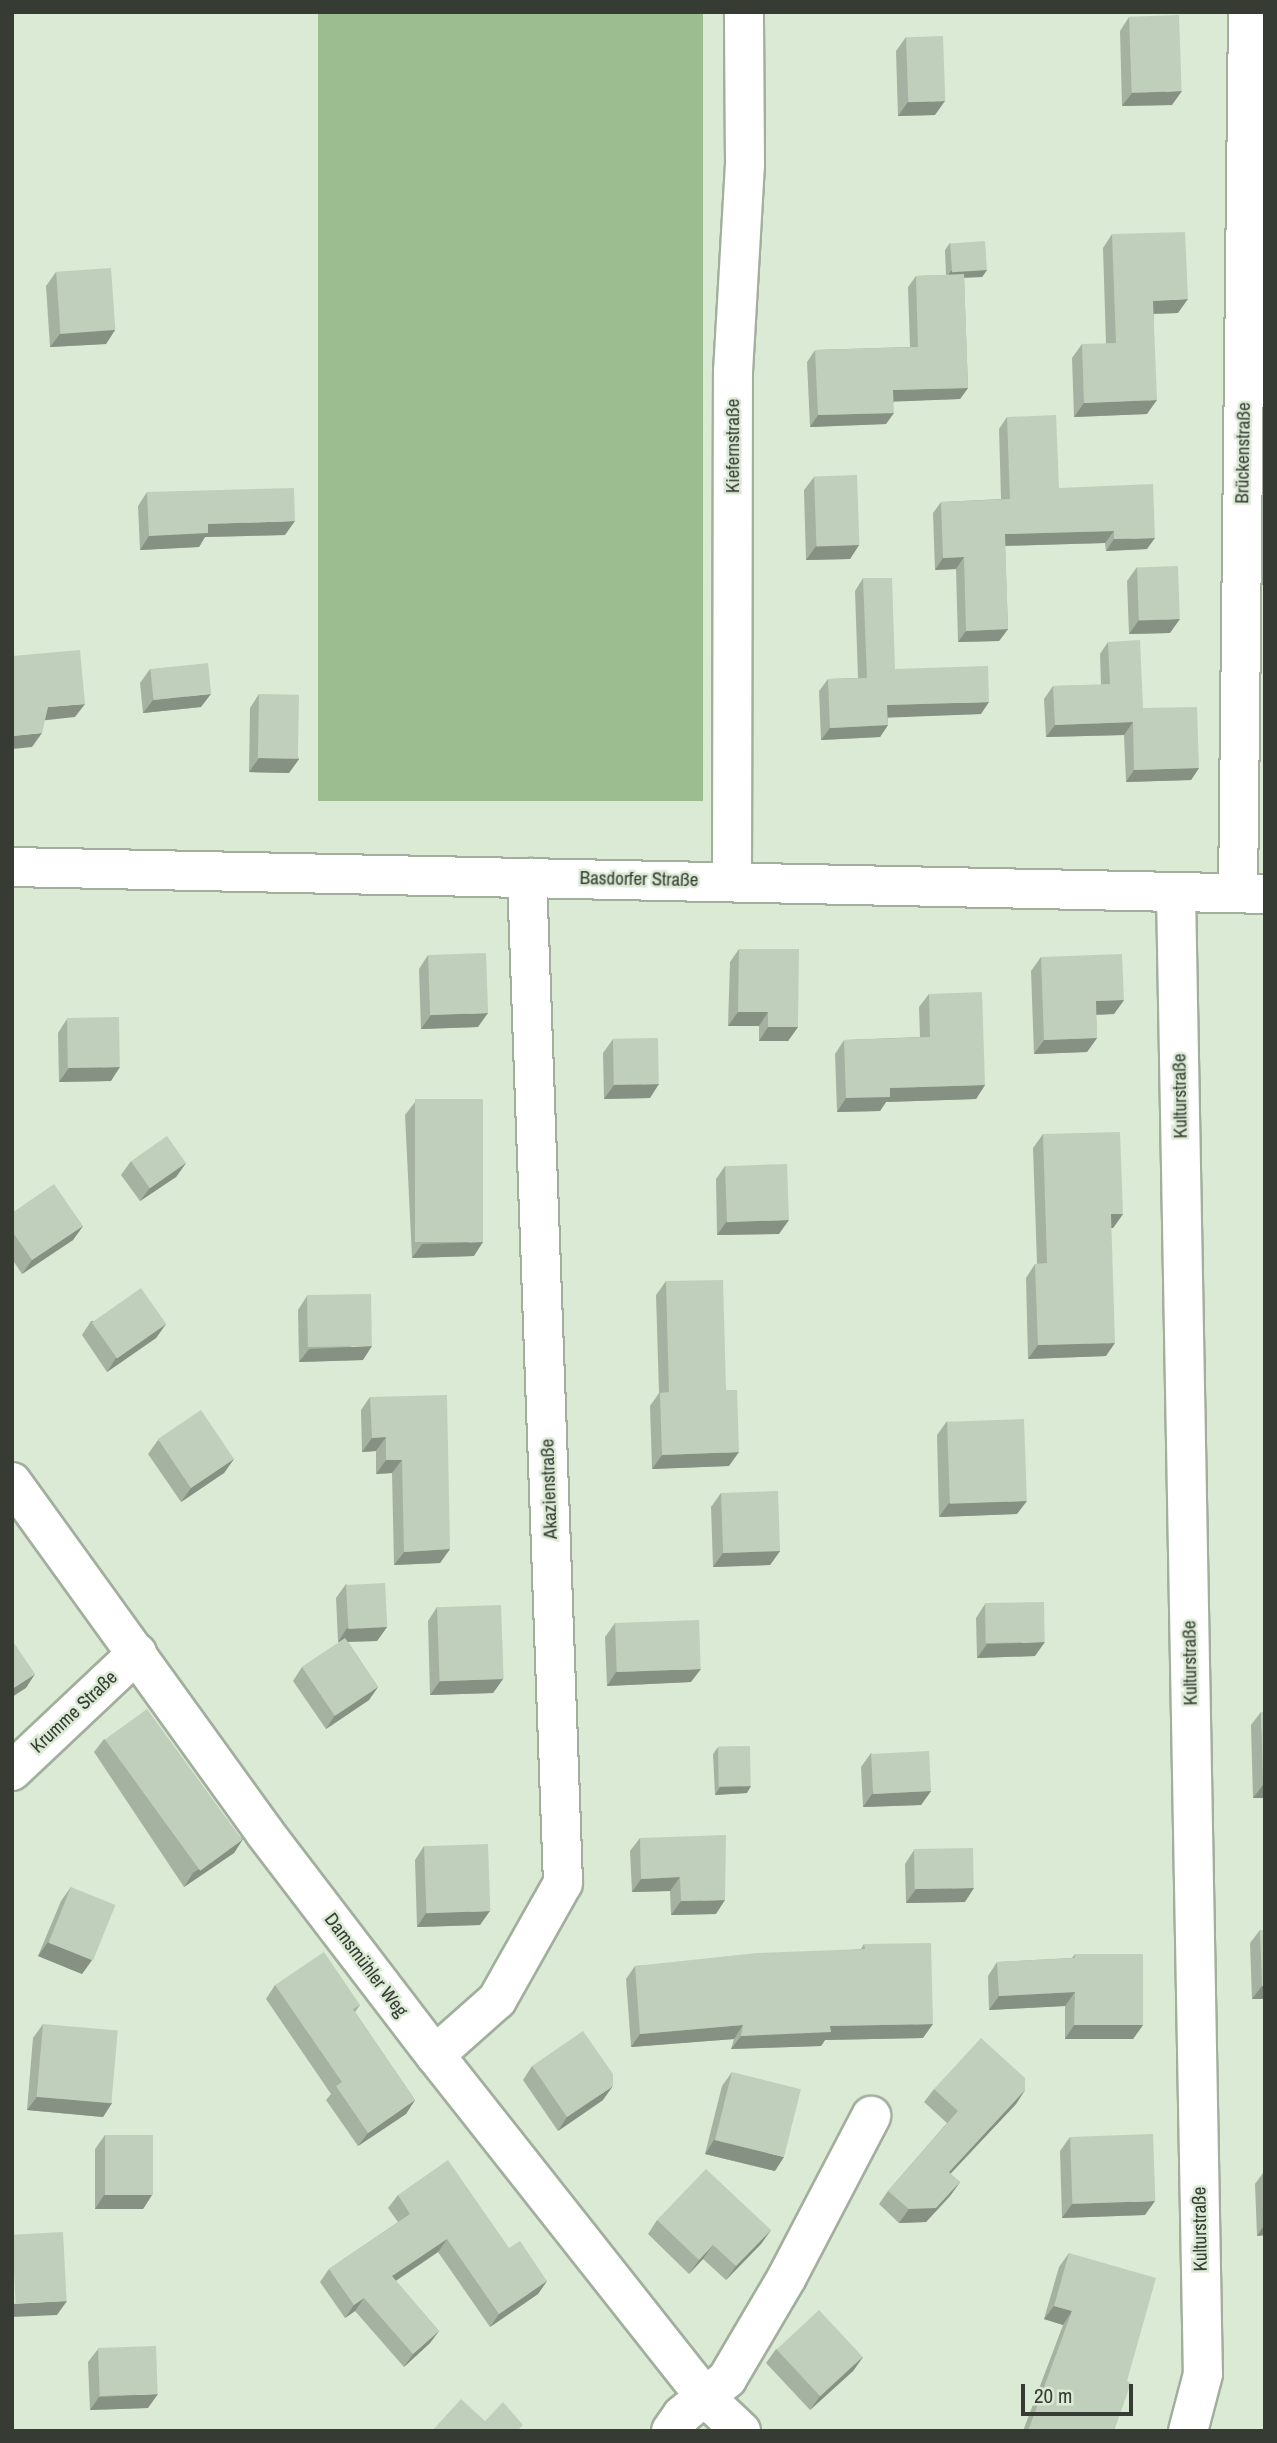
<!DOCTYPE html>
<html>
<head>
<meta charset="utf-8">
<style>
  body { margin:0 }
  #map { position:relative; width:1277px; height:2443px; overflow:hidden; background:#dbead5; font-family:"Archivo Narrow",sans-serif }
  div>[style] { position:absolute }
  .green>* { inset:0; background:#9bbd90; transform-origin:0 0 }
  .roads { filter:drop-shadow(2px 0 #a1af9c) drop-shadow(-2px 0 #a1af9c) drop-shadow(0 2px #a1af9c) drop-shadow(0 -2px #a1af9c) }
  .minor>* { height:38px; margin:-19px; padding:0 19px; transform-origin:19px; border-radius:19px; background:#fff }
  .wall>* { inset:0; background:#a5b2a1 }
  .shaded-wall>* { inset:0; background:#869183 }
  .building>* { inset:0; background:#c0cfbb; transform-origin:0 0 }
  span { translate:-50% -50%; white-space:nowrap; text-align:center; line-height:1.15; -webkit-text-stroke:5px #dbead5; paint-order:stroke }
  .street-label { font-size:19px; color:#363c34 }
  .frame { position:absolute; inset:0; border:14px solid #363c34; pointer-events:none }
  .scale { position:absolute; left:1021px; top:2384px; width:112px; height:32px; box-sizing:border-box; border:4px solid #363c34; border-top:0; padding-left:9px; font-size:21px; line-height:24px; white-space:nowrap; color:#363c34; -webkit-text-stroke:5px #dbead5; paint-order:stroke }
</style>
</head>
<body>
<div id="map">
  <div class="green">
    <i style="left:318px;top:12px;width:385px;height:789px"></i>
  </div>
  <div class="roads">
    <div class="minor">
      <i style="left:12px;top:867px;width:1253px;rotate:1.23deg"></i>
      <i style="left:732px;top:880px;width:508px;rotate:-89.89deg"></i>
      <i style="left:733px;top:372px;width:208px;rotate:-86.7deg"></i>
      <i style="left:745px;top:164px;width:152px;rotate:-90.4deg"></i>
      <i style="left:1176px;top:892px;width:1482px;rotate:88.96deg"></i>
      <i style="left:1203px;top:2374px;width:59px;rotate:104.7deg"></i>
      <i style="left:1238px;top:893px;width:881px;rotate:-89.35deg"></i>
      <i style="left:12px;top:1482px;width:433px;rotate:54.2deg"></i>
      <i style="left:265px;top:1833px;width:280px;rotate:52.6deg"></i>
      <i style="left:435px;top:2055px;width:434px;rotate:51.7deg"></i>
      <i style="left:704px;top:2396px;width:51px;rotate:43.4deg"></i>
      <i style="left:12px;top:1771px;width:172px;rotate:-43.3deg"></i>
      <i style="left:435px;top:2055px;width:83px;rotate:-41.6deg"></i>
      <i style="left:497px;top:2000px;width:134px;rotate:-60.6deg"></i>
      <i style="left:563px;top:1883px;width:1006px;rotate:-92.05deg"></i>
      <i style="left:671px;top:2431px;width:19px;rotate:-55deg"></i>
      <i style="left:682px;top:2415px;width:58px;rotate:-38.7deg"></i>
      <i style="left:727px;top:2379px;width:118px;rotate:-59.5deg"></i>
      <i style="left:787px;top:2277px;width:182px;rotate:-62.4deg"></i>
    </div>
  </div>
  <div class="wall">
    <i style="clip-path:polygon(1129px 17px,1172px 105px,1122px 106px,1120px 31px)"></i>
    <i style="clip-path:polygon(906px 37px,935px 115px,898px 116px,896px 51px)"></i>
    <i style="clip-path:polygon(1112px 234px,1178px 313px,1154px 314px,1147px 414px,1074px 417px,1072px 358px,1082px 344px,1106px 344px,1103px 248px)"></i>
    <i style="clip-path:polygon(950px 243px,987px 270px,982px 277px,964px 278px,968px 388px,960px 399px,894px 401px,886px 424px,810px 427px,807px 362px,815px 350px,910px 347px,908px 287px,916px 276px,946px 275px,945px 250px)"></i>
    <i style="clip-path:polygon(56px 272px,115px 330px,106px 344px,50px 347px,46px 286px)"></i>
    <i style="clip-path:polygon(1007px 417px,1059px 488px,1147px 549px,1106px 551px,1105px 543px,1005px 546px,1008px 629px,999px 641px,958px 642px,956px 569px,935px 570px,933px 513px,941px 502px,1001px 499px,999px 429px)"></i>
    <i style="clip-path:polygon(814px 477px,859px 545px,850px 559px,806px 560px,804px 490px)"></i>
    <i style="clip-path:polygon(147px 492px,285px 535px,205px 537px,199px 547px,140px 550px,138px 506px)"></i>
    <i style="clip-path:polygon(1137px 567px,1170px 633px,1129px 634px,1127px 581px)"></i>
    <i style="clip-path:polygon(863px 578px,895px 669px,981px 714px,888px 717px,888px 725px,880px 737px,821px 740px,819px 691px,828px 679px,858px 678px,855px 591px)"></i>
    <i style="clip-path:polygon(1108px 642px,1143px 708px,1199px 768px,1191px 780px,1126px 782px,1124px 735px,1046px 737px,1044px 699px,1053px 686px,1101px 685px,1100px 654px)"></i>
    <i style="clip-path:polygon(150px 669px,201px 707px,143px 713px,140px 683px)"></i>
    <i style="clip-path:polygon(259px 694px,299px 759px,289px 773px,249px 772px,250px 708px)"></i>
    <i style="clip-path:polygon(739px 949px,798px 1027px,788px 1041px,759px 1041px,759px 1026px,728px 1026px,730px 962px)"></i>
    <i style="clip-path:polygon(428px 955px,478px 1027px,421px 1029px,419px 969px)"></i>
    <i style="clip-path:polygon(1041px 957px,1124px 1000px,1114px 1014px,1096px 1015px,1097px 1038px,1087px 1052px,1034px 1054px,1031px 971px)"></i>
    <i style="clip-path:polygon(929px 994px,985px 1085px,976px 1099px,886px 1102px,880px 1111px,837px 1112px,835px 1054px,844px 1040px,920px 1037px,919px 1007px)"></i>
    <i style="clip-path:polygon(67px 1019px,111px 1081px,59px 1082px,58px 1033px)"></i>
    <i style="clip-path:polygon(613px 1039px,650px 1098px,604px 1099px,603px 1053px)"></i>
    <i style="clip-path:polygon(415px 1102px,474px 1256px,412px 1258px,405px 1115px)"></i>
    <i style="clip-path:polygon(1043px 1134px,1123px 1214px,1113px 1228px,1111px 1228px,1106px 1356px,1028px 1359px,1026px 1278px,1035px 1264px,1037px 1264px,1033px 1148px)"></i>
    <i style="clip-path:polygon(131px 1161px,186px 1163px,176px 1177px,140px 1201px,121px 1175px)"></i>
    <i style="clip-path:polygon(725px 1166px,779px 1234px,717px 1235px,716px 1179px)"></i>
    <i style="clip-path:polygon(12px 1213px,83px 1226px,73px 1240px,22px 1274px,12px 1259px)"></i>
    <i style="clip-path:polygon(666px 1281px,729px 1466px,652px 1469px,650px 1406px,659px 1393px,656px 1295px)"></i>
    <i style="clip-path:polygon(307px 1296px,363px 1360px,299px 1362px,298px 1310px)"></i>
    <i style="clip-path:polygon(91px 1321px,166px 1324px,156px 1338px,107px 1372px,82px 1335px)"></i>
    <i style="clip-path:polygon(370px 1397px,450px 1549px,440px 1563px,394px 1565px,392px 1473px,376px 1474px,376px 1451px,362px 1452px,361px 1410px)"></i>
    <i style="clip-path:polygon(947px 1421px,1017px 1514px,939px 1517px,937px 1435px)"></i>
    <i style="clip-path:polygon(158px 1440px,234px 1459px,224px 1473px,181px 1502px,148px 1454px)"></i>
    <i style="clip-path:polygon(721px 1493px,780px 1551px,770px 1565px,713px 1567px,711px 1507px)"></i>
    <i style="clip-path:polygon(346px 1584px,387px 1627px,377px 1641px,348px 1642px,378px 1687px,369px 1700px,326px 1729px,293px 1681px,302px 1667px,340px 1642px,338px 1642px,336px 1598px)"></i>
    <i style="clip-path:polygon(985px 1604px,1035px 1656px,977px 1658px,976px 1618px)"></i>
    <i style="clip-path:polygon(437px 1607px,503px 1679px,493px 1693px,430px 1695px,428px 1621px)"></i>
    <i style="clip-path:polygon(615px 1623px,691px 1682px,607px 1686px,605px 1637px)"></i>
    <i style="clip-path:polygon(1261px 1712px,1265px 1798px,1253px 1798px,1251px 1725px)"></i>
    <i style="clip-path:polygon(104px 1739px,243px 1839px,234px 1853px,184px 1887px,94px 1752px)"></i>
    <i style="clip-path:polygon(718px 1747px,747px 1793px,715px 1795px,713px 1754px)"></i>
    <i style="clip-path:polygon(871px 1753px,931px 1791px,921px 1805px,863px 1807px,861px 1767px)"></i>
    <i style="clip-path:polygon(640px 1838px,716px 1914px,671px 1915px,670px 1891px,632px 1892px,630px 1851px)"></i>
    <i style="clip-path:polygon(424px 1846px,480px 1925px,417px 1927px,415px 1860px)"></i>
    <i style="clip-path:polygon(914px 1850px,965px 1902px,906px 1903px,905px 1864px)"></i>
    <i style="clip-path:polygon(71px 1887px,92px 1960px,82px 1974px,38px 1956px,61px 1901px)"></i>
    <i style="clip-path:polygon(1260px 1930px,1265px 1999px,1252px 1999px,1250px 1943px)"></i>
    <i style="clip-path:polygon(864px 1944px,923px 2038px,825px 2040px,821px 2046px,731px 2049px,734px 2039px,631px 2047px,626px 1979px,635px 1966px,861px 1949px)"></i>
    <i style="clip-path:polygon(1075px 1954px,1143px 2025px,1133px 2039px,1065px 2039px,1065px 2006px,989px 2010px,988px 1976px,997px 1962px,1072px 1958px)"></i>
    <i style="clip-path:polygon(275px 1985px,360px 2005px,355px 2012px,415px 2100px,406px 2114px,358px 2146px,326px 2100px,331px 2094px,266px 1999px)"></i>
    <i style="clip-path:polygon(43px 2024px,112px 2103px,103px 2117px,27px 2110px,33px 2038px)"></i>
    <i style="clip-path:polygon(532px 2066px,603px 2100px,558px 2131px,523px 2080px)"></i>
    <i style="clip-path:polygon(732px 2072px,775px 2171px,705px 2154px,722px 2086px)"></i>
    <i style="clip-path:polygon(934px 2089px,1025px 2090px,1016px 2104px,950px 2174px,960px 2182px,950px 2196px,926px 2222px,899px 2223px,879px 2204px,888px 2191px,947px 2123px,924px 2102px)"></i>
    <i style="clip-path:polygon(105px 2135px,152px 2195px,143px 2209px,95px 2209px,95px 2149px)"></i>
    <i style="clip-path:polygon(1070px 2137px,1145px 2215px,1062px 2218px,1060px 2151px)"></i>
    <i style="clip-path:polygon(1265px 2170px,1265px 2235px,1257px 2236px,1255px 2184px)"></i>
    <i style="clip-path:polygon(398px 2195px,509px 2248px,547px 2281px,538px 2294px,490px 2327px,438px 2252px,396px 2281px,439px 2331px,430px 2343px,404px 2367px,355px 2311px,345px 2318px,320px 2282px,329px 2269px,398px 2222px,388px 2208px)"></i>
    <i style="clip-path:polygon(657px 2220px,771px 2230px,761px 2244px,726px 2280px,703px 2259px,689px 2274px,648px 2234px)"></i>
    <i style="clip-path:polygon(1069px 2253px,1127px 2381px,1114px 2431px,1023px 2431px,1063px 2325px,1044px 2319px,1059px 2267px)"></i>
    <i style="clip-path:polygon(98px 2349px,148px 2408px,90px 2410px,88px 2362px)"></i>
    <i style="clip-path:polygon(776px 2349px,863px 2357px,853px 2371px,810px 2410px,766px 2363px)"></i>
  </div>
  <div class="shaded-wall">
    <i style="clip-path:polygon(1182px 91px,1172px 105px,1122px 106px,1132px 93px)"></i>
    <i style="clip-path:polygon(945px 101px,935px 115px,898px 116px,908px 102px)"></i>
    <i style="clip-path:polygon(987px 270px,982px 277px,946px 278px,951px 271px)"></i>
    <i style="clip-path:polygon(1188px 299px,1178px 313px,1144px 314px,1153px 301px)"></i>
    <i style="clip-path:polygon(115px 330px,106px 344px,50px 347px,60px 334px)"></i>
    <i style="clip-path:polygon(968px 388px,960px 399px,885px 402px,893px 390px)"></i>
    <i style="clip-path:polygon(1157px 400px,1147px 414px,1074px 417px,1084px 403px)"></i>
    <i style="clip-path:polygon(894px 413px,886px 424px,810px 427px,818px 415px)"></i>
    <i style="clip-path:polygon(295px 521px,285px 535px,205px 537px,199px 547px,140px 550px,149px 536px,208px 524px)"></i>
    <i style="clip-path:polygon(1114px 531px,1105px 543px,997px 546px,1005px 534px)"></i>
    <i style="clip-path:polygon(1155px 538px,1147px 549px,1106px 551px,1114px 539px)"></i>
    <i style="clip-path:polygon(859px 545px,850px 559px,806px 560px,816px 546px)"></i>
    <i style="clip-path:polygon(964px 557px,956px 569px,935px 570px,943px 558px)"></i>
    <i style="clip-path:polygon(1180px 619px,1170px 633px,1129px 634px,1139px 620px)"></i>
    <i style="clip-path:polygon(1008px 629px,999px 641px,958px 642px,966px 631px)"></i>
    <i style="clip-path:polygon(211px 694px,201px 707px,143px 713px,153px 700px)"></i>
    <i style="clip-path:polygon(989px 702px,981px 714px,879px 718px,887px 705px)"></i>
    <i style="clip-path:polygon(85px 704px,75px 717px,38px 721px,48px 707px)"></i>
    <i style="clip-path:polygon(1133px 722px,1124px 735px,1046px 737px,1055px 725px)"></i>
    <i style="clip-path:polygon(888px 725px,880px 737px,821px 740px,830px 728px)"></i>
    <i style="clip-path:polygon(42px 733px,32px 747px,12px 749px,12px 736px)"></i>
    <i style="clip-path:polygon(259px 758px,299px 759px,289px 773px,249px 772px)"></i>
    <i style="clip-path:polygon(1199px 768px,1191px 780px,1126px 782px,1134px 770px)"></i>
    <i style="clip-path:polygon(1124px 1000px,1114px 1014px,1086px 1015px,1096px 1001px)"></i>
    <i style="clip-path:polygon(738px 1012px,768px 1012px,759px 1026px,728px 1026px)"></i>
    <i style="clip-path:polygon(488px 1013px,478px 1027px,421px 1029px,431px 1015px)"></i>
    <i style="clip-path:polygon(768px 1027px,798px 1027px,788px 1041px,759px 1041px)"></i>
    <i style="clip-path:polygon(1097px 1038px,1087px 1052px,1034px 1054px,1044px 1040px)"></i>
    <i style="clip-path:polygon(120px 1067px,111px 1081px,59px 1082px,69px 1068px)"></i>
    <i style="clip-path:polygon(659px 1084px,650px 1098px,604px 1099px,614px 1085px)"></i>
    <i style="clip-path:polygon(985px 1085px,976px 1099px,886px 1102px,880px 1111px,837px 1112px,846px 1098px,890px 1088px)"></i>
    <i style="clip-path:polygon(186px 1163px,176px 1177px,140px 1201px,150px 1188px)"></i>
    <i style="clip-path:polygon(1111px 1214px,1123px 1214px,1113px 1228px,1101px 1228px)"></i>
    <i style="clip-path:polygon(789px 1220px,779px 1234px,717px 1235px,727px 1221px)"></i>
    <i style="clip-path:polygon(83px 1226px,73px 1240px,22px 1274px,32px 1260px)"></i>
    <i style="clip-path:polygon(483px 1242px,474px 1256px,412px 1258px,422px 1244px)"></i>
    <i style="clip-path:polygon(166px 1324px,156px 1338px,107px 1372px,116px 1358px)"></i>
    <i style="clip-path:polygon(1115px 1343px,1106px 1356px,1028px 1359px,1038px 1345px)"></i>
    <i style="clip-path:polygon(372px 1346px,363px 1360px,299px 1362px,309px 1349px)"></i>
    <i style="clip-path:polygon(386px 1437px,376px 1451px,362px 1452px,372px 1438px)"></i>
    <i style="clip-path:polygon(739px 1452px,729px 1466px,652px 1469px,662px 1455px)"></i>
    <i style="clip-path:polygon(234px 1459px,224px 1473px,181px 1502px,191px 1488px)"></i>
    <i style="clip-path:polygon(386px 1460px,402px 1460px,392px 1473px,376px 1474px)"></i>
    <i style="clip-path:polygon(1027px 1501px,1017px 1514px,939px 1517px,949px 1503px)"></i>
    <i style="clip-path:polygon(450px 1549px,440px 1563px,394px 1565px,404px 1552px)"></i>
    <i style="clip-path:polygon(780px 1551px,770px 1565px,713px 1567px,723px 1553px)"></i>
    <i style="clip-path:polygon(387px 1627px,377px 1641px,338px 1642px,347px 1628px)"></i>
    <i style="clip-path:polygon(1045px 1642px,1035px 1656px,977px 1658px,987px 1644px)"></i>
    <i style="clip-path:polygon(701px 1669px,691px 1682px,607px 1686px,616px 1672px)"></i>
    <i style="clip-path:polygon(35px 1674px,26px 1688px,12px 1697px,12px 1689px)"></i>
    <i style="clip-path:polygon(503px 1679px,493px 1693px,430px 1695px,440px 1681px)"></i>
    <i style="clip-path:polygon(378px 1687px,369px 1700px,326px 1729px,335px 1715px)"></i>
    <i style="clip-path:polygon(1263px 1785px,1265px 1785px,1265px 1798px,1253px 1798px)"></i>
    <i style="clip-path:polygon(751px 1786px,747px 1793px,715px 1795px,720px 1787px)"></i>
    <i style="clip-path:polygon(931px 1791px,921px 1805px,863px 1807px,872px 1794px)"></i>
    <i style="clip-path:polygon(243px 1839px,234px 1853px,184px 1887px,193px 1873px)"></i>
    <i style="clip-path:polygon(680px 1877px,670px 1891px,632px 1892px,641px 1879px)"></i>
    <i style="clip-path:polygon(974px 1888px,965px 1902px,906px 1903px,916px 1889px)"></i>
    <i style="clip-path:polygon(725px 1900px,716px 1914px,671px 1915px,681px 1901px)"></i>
    <i style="clip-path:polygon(490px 1911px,480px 1925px,417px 1927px,426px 1913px)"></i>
    <i style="clip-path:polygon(48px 1942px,92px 1960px,82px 1974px,38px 1956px)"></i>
    <i style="clip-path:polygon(1262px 1986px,1265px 1986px,1265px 1999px,1252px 1999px)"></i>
    <i style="clip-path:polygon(1075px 1992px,1065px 2006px,989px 2010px,999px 1996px)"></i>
    <i style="clip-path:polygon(933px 2024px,923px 2038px,825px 2040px,821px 2046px,731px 2049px,741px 2036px,830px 2026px)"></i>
    <i style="clip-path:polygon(743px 2025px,734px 2039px,631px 2047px,640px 2034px)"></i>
    <i style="clip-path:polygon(1074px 2025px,1143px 2025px,1133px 2039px,1065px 2039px)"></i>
    <i style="clip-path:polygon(613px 2086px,603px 2100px,558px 2131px,567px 2117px)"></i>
    <i style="clip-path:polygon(1025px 2090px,1016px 2104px,939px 2186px,949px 2172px)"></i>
    <i style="clip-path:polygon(37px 2097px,112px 2103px,103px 2117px,27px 2110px)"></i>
    <i style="clip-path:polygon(415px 2100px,406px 2114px,358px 2146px,368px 2133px)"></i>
    <i style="clip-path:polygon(714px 2140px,784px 2157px,775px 2171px,705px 2154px)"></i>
    <i style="clip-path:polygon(960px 2182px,950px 2196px,926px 2222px,899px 2223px,909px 2209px)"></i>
    <i style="clip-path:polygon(104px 2195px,152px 2195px,143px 2209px,95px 2209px)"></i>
    <i style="clip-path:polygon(1155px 2201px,1145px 2215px,1062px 2218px,1072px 2204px)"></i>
    <i style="clip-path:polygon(1265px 2224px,1265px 2235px,1257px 2236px)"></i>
    <i style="clip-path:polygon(771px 2230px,761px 2244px,726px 2280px,736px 2266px)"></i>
    <i style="clip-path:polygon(447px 2239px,438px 2252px,383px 2289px,392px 2276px)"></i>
    <i style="clip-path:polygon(713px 2245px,703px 2259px,689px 2274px,699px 2260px)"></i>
    <i style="clip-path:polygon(547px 2281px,538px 2294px,490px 2327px,499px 2314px)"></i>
    <i style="clip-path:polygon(364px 2298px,355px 2311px,345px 2318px,354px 2305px)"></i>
    <i style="clip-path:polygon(67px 2301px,57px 2315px,12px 2317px,12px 2304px)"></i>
    <i style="clip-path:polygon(1054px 2306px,1072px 2311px,1063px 2325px,1044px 2319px)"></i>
    <i style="clip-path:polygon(439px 2331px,430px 2343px,404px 2367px,413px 2354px)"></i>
    <i style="clip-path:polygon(863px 2357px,853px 2371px,810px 2410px,820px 2396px)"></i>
    <i style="clip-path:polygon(158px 2394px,148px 2408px,90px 2410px,99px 2397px)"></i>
  </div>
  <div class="building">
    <i style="left:1179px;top:15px;width:76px;height:50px;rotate:88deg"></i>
    <i style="left:943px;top:36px;width:65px;height:37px;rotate:88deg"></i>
    <i style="clip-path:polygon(1185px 232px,1188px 299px,1153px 301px,1157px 400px,1084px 403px,1082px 344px,1116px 343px,1112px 234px)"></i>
    <i style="left:985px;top:241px;width:29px;height:35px;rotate:86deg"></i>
    <i style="left:111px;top:268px;width:62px;height:55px;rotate:86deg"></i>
    <i style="clip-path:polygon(964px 274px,968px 388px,893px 390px,894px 413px,818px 415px,815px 350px,918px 347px,916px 276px)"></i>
    <i style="clip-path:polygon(1056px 415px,1059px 488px,1153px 484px,1155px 538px,1114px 539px,1114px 531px,1005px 534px,1008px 629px,966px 631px,964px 557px,943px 558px,941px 502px,1010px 499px,1007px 417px)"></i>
    <i style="left:857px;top:475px;width:70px;height:43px;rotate:88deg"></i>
    <i style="clip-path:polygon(294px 488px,295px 521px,208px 524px,208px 533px,149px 536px,147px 492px)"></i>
    <i style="left:1178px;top:566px;width:53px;height:41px;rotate:88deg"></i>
    <i style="clip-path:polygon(863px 578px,892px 578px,895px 669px,988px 666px,989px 702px,887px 705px,888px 725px,830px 728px,828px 679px,867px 678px)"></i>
    <i style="clip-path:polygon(1140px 640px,1143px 708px,1197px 707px,1199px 768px,1134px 770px,1133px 722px,1055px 725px,1053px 686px,1110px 684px,1108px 642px)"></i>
    <i style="clip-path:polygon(80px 650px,85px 704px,48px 707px,42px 733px,12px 736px,12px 656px)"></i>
    <i style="left:208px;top:663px;width:31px;height:58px;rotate:84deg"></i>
    <i style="left:259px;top:694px;width:40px;height:64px;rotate:1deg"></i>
    <i style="clip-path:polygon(739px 949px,799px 949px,798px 1027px,768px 1027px,768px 1012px,738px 1012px)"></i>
    <i style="left:486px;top:953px;width:60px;height:58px;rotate:88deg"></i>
    <i style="clip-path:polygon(1122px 954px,1124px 1000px,1096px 1001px,1097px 1038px,1044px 1040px,1041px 957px)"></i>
    <i style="clip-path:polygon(982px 992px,985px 1085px,890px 1088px,890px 1097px,846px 1098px,844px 1040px,930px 1037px,929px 994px)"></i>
    <i style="left:119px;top:1017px;width:50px;height:52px;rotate:89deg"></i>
    <i style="left:658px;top:1038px;width:46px;height:45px;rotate:89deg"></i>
    <i style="left:483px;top:1099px;width:143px;height:68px;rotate:90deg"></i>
    <i style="clip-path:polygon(1120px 1132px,1123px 1214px,1111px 1214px,1115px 1343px,1038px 1345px,1035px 1264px,1047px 1263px,1043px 1134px)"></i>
    <i style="left:167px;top:1136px;width:33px;height:44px;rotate:55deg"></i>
    <i style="left:787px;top:1164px;width:56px;height:62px;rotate:88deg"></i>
    <i style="clip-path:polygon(54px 1184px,83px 1226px,32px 1260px,12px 1231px,12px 1213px)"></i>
    <i style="clip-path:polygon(723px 1280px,726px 1390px,737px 1390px,739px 1452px,662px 1455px,660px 1393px,669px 1392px,666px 1281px)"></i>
    <i style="left:141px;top:1288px;width:44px;height:60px;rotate:55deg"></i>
    <i style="left:371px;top:1294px;width:52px;height:64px;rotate:89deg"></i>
    <i style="clip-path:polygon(447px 1395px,450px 1549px,404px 1552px,402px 1460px,386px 1460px,386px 1437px,372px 1438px,370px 1397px)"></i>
    <i style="left:201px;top:1410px;width:59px;height:52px;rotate:56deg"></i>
    <i style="left:1024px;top:1419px;width:82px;height:77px;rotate:88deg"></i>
    <i style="left:778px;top:1491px;width:60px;height:57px;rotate:88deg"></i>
    <i style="left:385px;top:1583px;width:44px;height:39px;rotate:87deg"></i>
    <i style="left:1044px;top:1602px;width:40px;height:59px;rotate:89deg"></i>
    <i style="left:501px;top:1605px;width:74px;height:64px;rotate:88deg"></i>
    <i style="left:699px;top:1620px;width:49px;height:84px;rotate:88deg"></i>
    <i style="left:345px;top:1638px;width:59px;height:52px;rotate:56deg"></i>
    <i style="clip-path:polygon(12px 1640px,35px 1674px,12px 1689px)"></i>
    <i style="left:147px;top:1709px;width:162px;height:52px;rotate:54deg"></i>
    <i style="clip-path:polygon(1261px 1712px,1265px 1712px,1265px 1785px,1263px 1785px)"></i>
    <i style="left:750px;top:1746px;width:40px;height:32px;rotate:89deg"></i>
    <i style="left:929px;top:1751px;width:40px;height:58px;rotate:87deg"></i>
    <i style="clip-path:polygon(726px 1835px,725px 1900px,681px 1901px,680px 1877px,641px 1879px,640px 1838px)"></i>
    <i style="left:488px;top:1844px;width:67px;height:64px;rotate:88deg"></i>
    <i style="left:973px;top:1848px;width:40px;height:59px;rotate:89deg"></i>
    <i style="left:71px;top:1887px;width:48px;height:60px;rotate:22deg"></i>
    <i style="clip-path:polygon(1260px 1930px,1265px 1930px,1265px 1986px,1262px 1986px)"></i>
    <i style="clip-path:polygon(931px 1943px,933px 2024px,830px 2026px,831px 2032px,741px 2036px,743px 2025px,640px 2034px,635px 1966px,757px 1953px,865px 1949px,864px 1944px)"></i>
    <i style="clip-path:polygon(324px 1952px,360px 2005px,353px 2009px,415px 2100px,368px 2133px,336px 2086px,342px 2082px,275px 1985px)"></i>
    <i style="clip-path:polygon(1075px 1954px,1143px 1954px,1143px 2025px,1074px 2025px,1075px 1992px,999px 1996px,997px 1962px,1075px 1958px)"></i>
    <i style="left:43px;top:2024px;width:75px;height:73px;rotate:5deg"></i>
    <i style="clip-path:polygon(583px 2031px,613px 2074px,613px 2086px,567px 2117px,532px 2066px)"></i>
    <i style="clip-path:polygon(981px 2038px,1025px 2078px,1025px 2090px,949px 2172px,960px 2182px,936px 2208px,909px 2209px,888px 2191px,958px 2111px,934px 2089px)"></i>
    <i style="left:732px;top:2072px;width:71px;height:70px;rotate:14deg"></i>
    <i style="left:1153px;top:2134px;width:67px;height:83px;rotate:88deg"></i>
    <i style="left:105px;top:2135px;width:48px;height:60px"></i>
    <i style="clip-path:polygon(448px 2160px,509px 2248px,520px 2241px,547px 2281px,499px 2314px,447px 2239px,392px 2276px,439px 2331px,413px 2354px,364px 2298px,354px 2305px,329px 2269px,410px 2214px,398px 2195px)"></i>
    <i style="clip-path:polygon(706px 2169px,771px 2230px,736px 2266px,713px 2245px,699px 2260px,657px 2220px)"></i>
    <i style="left:63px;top:2232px;width:69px;height:51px;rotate:87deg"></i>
    <i style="clip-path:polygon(1069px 2253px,1156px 2278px,1127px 2381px,1131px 2383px,1114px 2431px,1028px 2431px,1072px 2311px,1054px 2306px)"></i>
    <i style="left:819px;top:2310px;width:64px;height:58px;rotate:47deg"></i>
    <i style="left:156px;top:2346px;width:48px;height:58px;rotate:88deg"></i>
    <i style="clip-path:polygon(461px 2399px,485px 2421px,503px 2402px,523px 2425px,517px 2431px,432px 2431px)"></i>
  </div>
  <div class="street-label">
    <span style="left:733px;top:446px;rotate:-90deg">Kiefernstraße</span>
    <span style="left:1243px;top:453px;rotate:-89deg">Brückenstraße</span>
    <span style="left:639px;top:879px;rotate:1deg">Basdorfer Straße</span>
    <span style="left:1180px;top:1096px;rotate:-91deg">Kulturstraße</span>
    <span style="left:549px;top:1489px;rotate:-92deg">Akazienstraße</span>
    <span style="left:1190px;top:1663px;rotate:-91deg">Kulturstraße</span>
    <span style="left:74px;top:1712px;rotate:-43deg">Krumme Straße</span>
    <span style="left:366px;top:1965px;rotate:53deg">Damsmühler Weg</span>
    <span style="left:1200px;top:2229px;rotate:-91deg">Kulturstraße</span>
  </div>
  <div class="frame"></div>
  <div class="scale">20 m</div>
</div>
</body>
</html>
